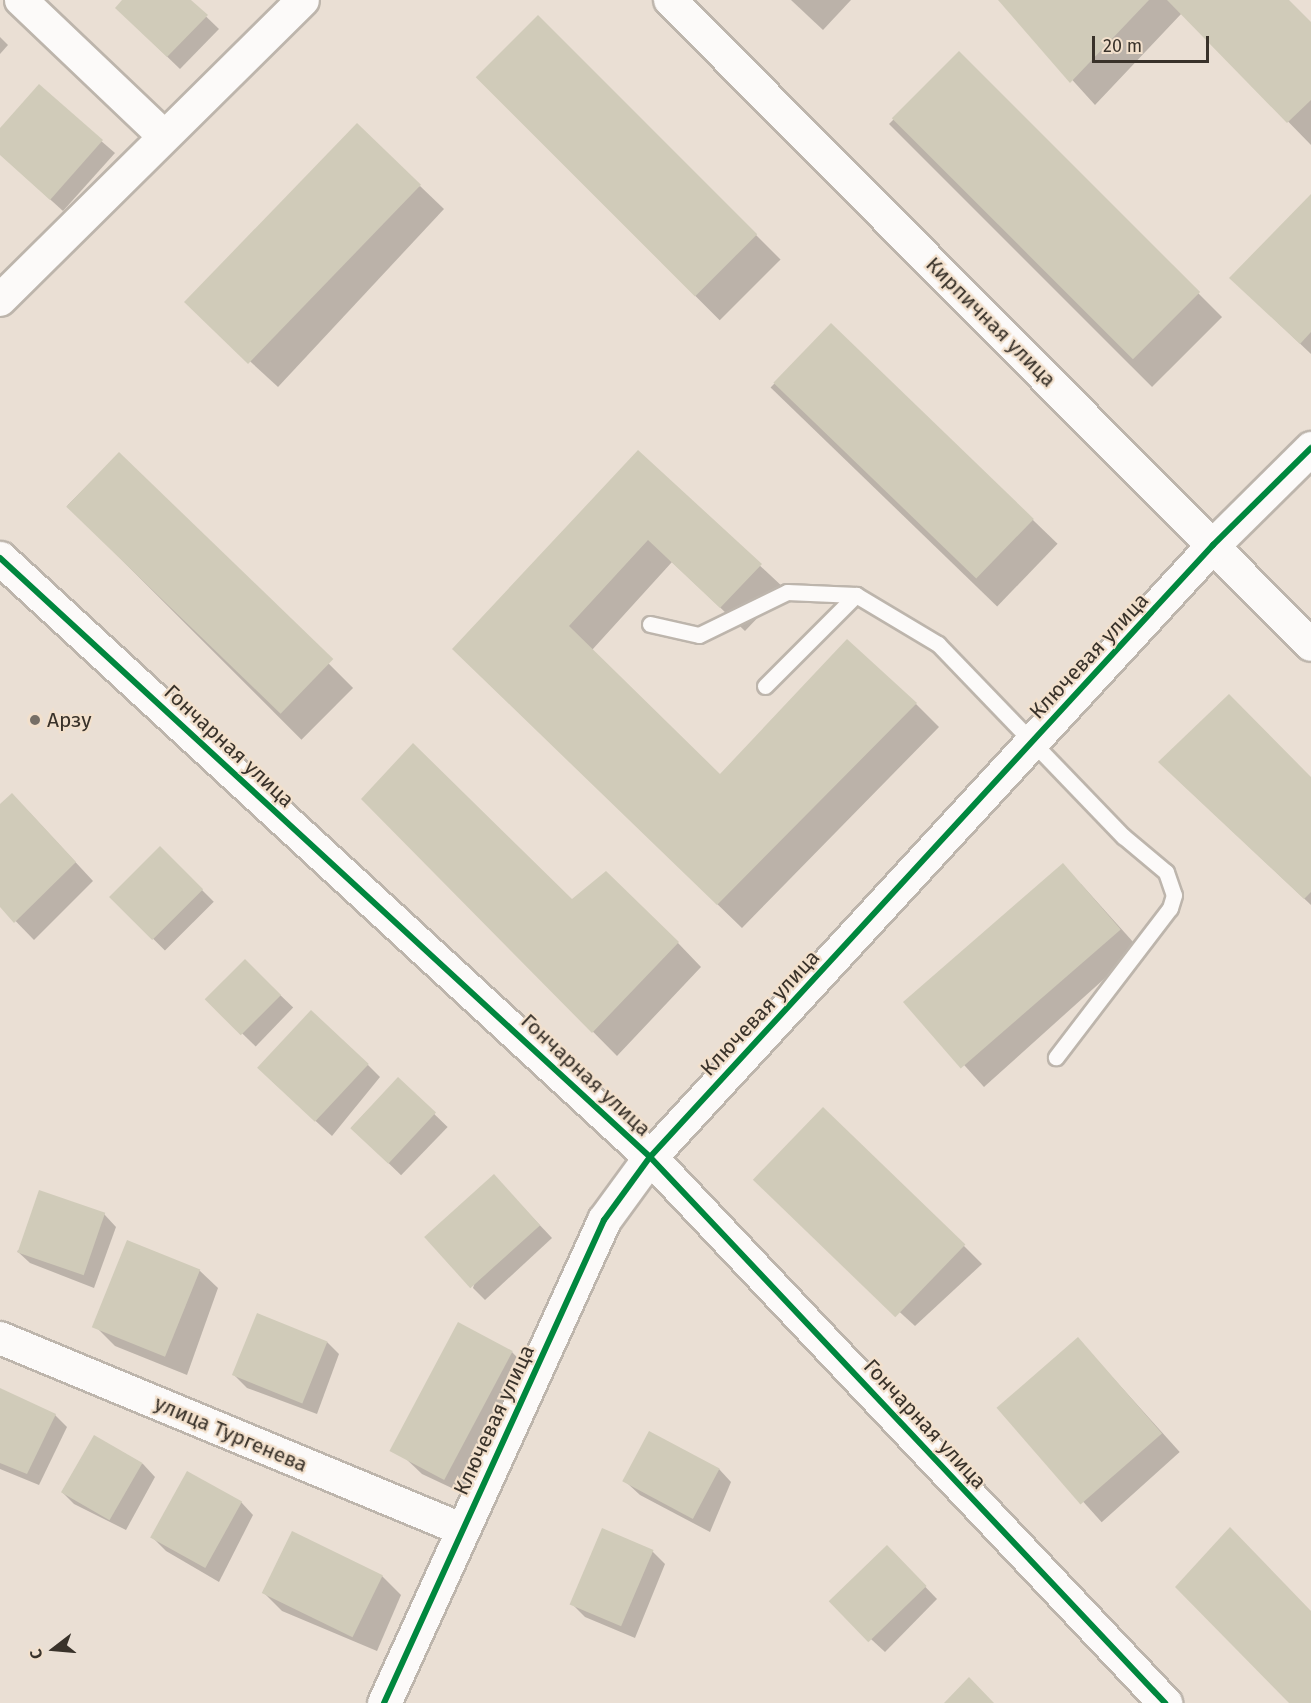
<!DOCTYPE html>
<html>
<head>
<meta charset="utf-8">
<style>
  body { margin:0 }
  #map { position:relative; width:1311px; height:1703px; overflow:hidden; background:#eadfd4; font-family:"Fira Sans",sans-serif }
  div>[style] { position:absolute }
  .shadow>* { inset:0; background:#0003; transform-origin:0 0 }
  .building>* { inset:0; background:#d0cbb9; transform-origin:0 0 }
  .roads { filter:drop-shadow(2px 0 #bdb5ac) drop-shadow(-2px 0 #bdb5ac) drop-shadow(0 2px #bdb5ac) drop-shadow(0 -2px #bdb5ac) }
  .lane>* { height:15px; margin:-7.5px; padding:0 7.5px; transform-origin:7.5px; border-radius:7.5px; background:#fcfaf9 }
  .street>* { height:32px; margin:-16px; padding:0 16px; transform-origin:16px; border-radius:16px; background:#fcfaf9 }
  .secondary>* { height:33px; margin:-16.5px; padding:0 16.5px; transform-origin:16.5px; border-radius:16.5px; background:#fcfaf9 }
  .cycleway>* { height:6px; margin:-3px; padding:0 3px; transform-origin:3px; border-radius:3px; background:#00873e }
  .dots>* { width:16px; height:16px; translate:-50% -50%; box-sizing:border-box; border:3px solid #f2e0cc; border-radius:50% }
  span { translate:-50% -50%; white-space:nowrap; text-align:center; line-height:1.15; -webkit-text-stroke:4.5px #f2e0cc; paint-order:stroke }
  .street-label { font-size:21px; color:#39322a }
  .poi-label { font-size:21px; color:#39322a }
  .left { translate:0 -50%; text-align:left }
  .north { position:absolute; left:24px; top:1619px; width:60px; height:60px; -webkit-text-stroke:4px #f2e0cc; paint-order:stroke; rotate:254deg; font-size:16px; font-weight:700; line-height:24px; text-align:center; color:#39322a }
  .north::after { content:''; display:block; margin:auto; width:21px; height:27px; background:#39322a; clip-path:polygon(50% 0,100% 100%,50% 72%,0 100%) }
  .scale { position:absolute; left:1092px; top:36px; width:117px; height:27px; box-sizing:border-box; border:3px solid #39322a; border-top:0; padding-left:8px; font-size:18px; line-height:21px; white-space:nowrap; color:#39322a; -webkit-text-stroke:4px #f2e0cc; paint-order:stroke }
</style>
</head>
<body>
<div id="map">
  <div class="shadow">
    <i style="clip-path:polygon(124px 0,189px 0,219px 29px,180px 69px,129px 20px)"></i>
    <i style="clip-path:polygon(791px 0,851px 0,823px 30px)"></i>
    <i style="clip-path:polygon(1000px 0,1287px 0,1311px 24px,1311px 145px,1182px 13px,1095px 105px)"></i>
    <i style="left:538px;top:17px;width:343px;height:86px;rotate:45deg"></i>
    <i style="clip-path:polygon(0 37px,8px 45px,0 54px)"></i>
    <i style="left:959px;top:54px;width:372px;height:99px;rotate:45deg"></i>
    <i style="clip-path:polygon(39px 87px,115px 153px,63px 211px,0 154px,0 131px)"></i>
    <i style="clip-path:polygon(420px 186px,444px 209px,278px 387px,189px 305px)"></i>
    <i style="clip-path:polygon(1311px 196px,1311px 354px,1255px 301px)"></i>
    <i style="left:831px;top:325px;width:315px;height:87px;rotate:44deg"></i>
    <i style="clip-path:polygon(638px 452px,785px 589px,745px 631px,672px 562px,592px 650px,720px 776px,916px 704px,939px 727px,742px 928px,478px 673px)"></i>
    <i style="left:119px;top:454px;width:331px;height:73px;rotate:45deg"></i>
    <i style="clip-path:polygon(1311px 779px,1311px 905px,1178px 780px)"></i>
    <i style="clip-path:polygon(363px 799px,572px 901px,678px 943px,701px 967px,617px 1056px)"></i>
    <i style="clip-path:polygon(0 806px,30px 813px,93px 881px,34px 940px,0 905px)"></i>
    <i style="left:160px;top:848px;width:76px;height:69px;rotate:45deg"></i>
    <i style="left:1081px;top:884px;width:86px;height:208px;rotate:48deg"></i>
    <i style="left:245px;top:961px;width:67px;height:54px;rotate:44deg"></i>
    <i style="clip-path:polygon(368px 1065px,380px 1077px,332px 1136px,272px 1081px)"></i>
    <i style="left:398px;top:1079px;width:69px;height:67px;rotate:44deg"></i>
    <i style="clip-path:polygon(758px 1183px,964px 1246px,982px 1264px,915px 1326px)"></i>
    <i style="clip-path:polygon(506px 1189px,552px 1238px,485px 1300px,473px 1288px)"></i>
    <i style="clip-path:polygon(104px 1214px,116px 1227px,94px 1288px,30px 1263px,17px 1251px)"></i>
    <i style="clip-path:polygon(199px 1270px,218px 1288px,187px 1375px,115px 1346px,97px 1328px)"></i>
    <i style="left:1078px;top:1339px;width:152px;height:105px;rotate:48deg"></i>
    <i style="clip-path:polygon(327px 1342px,339px 1354px,317px 1414px,247px 1388px,235px 1376px)"></i>
    <i style="clip-path:polygon(512px 1352px,530px 1371px,473px 1498px,422px 1474px,403px 1456px)"></i>
    <i style="clip-path:polygon(0 1389px,55px 1415px,67px 1427px,39px 1485px,0 1469px)"></i>
    <i style="clip-path:polygon(94px 1437px,143px 1464px,155px 1477px,126px 1530px,74px 1504px,62px 1492px)"></i>
    <i style="clip-path:polygon(719px 1469px,731px 1482px,710px 1532px,640px 1495px,627px 1483px)"></i>
    <i style="clip-path:polygon(241px 1502px,253px 1515px,219px 1582px,166px 1551px,153px 1538px)"></i>
    <i style="clip-path:polygon(887px 1547px,937px 1599px,885px 1652px,845px 1615px)"></i>
    <i style="clip-path:polygon(652px 1551px,665px 1564px,635px 1638px,585px 1617px,572px 1604px)"></i>
    <i style="clip-path:polygon(382px 1576px,401px 1595px,377px 1651px,282px 1611px,264px 1593px)"></i>
  </div>
  <div class="building">
    <i style="clip-path:polygon(122px 0,191px 0,208px 15px,167px 57px,115px 8px)"></i>
    <i style="clip-path:polygon(998px 0,1149px 0,1070px 83px)"></i>
    <i style="clip-path:polygon(1167px 0,1289px 0,1311px 22px,1311px 100px,1287px 123px)"></i>
    <i style="left:538px;top:15px;width:310px;height:88px;rotate:45deg"></i>
    <i style="left:959px;top:51px;width:341px;height:95px;rotate:45deg"></i>
    <i style="clip-path:polygon(39px 84px,103px 140px,50px 200px,0 155px,0 128px)"></i>
    <i style="left:357px;top:123px;width:89px;height:249px;rotate:44deg"></i>
    <i style="clip-path:polygon(1311px 194px,1311px 332px,1300px 344px,1229px 278px)"></i>
    <i style="left:831px;top:323px;width:282px;height:83px;rotate:44deg"></i>
    <i style="clip-path:polygon(638px 450px,762px 564px,720px 608px,648px 540px,569px 626px,720px 774px,847px 639px,917px 703px,717px 905px,452px 649px)"></i>
    <i style="left:119px;top:452px;width:298px;height:76px;rotate:44deg"></i>
    <i style="clip-path:polygon(1229px 694px,1311px 777px,1311px 892px,1304px 899px,1158px 762px)"></i>
    <i style="clip-path:polygon(413px 743px,572px 899px,606px 871px,679px 942px,592px 1033px,361px 799px)"></i>
    <i style="clip-path:polygon(12px 793px,76px 862px,14px 923px,0 907px,0 804px)"></i>
    <i style="left:160px;top:846px;width:61px;height:72px;rotate:45deg"></i>
    <i style="left:1063px;top:863px;width:88px;height:212px;rotate:49deg"></i>
    <i style="left:245px;top:959px;width:51px;height:57px;rotate:45deg"></i>
    <i style="left:311px;top:1010px;width:79px;height:79px;rotate:43deg"></i>
    <i style="left:398px;top:1077px;width:52px;height:70px;rotate:43deg"></i>
    <i style="left:823px;top:1107px;width:198px;height:101px;rotate:44deg"></i>
    <i style="left:494px;top:1174px;width:69px;height:94px;rotate:48deg"></i>
    <i style="left:39px;top:1190px;width:70px;height:66px;rotate:19deg"></i>
    <i style="left:127px;top:1240px;width:79px;height:94px;rotate:22deg"></i>
    <i style="left:257px;top:1313px;width:76px;height:67px;rotate:22deg"></i>
    <i style="left:458px;top:1322px;width:62px;height:146px;rotate:28deg"></i>
    <i style="left:1078px;top:1337px;width:128px;height:108px;rotate:49deg"></i>
    <i style="clip-path:polygon(0 1388px,56px 1414px,27px 1474px,0 1463px)"></i>
    <i style="left:649px;top:1431px;width:80px;height:57px;rotate:28deg"></i>
    <i style="left:94px;top:1435px;width:56px;height:66px;rotate:30deg"></i>
    <i style="left:187px;top:1471px;width:63px;height:76px;rotate:29deg"></i>
    <i style="clip-path:polygon(1230px 1527px,1311px 1611px,1311px 1703px,1289px 1703px,1175px 1587px)"></i>
    <i style="left:602px;top:1528px;width:56px;height:83px;rotate:23deg"></i>
    <i style="left:292px;top:1531px;width:101px;height:69px;rotate:26deg"></i>
    <i style="left:887px;top:1545px;width:57px;height:81px;rotate:46deg"></i>
    <i style="clip-path:polygon(969px 1677px,994px 1703px,944px 1703px)"></i>
  </div>
  <div class="roads">
    <div class="lane">
      <i style="left:650px;top:624px;width:50px;rotate:12.7deg"></i>
      <i style="left:699px;top:635px;width:98px;rotate:-26deg"></i>
      <i style="left:787px;top:592px;width:69px;rotate:2.5deg"></i>
      <i style="left:856px;top:595px;width:96px;rotate:30.9deg"></i>
      <i style="left:938px;top:644px;width:267px;rotate:46.1deg"></i>
      <i style="left:1123px;top:836px;width:56px;rotate:39.9deg"></i>
      <i style="left:1166px;top:872px;width:24px;rotate:71deg"></i>
      <i style="left:1174px;top:895px;width:14px;rotate:107deg"></i>
      <i style="left:1170px;top:908px;width:188px;rotate:127.4deg"></i>
      <i style="left:765px;top:686px;width:129px;rotate:-45deg"></i>
    </div>
    <div class="street">
      <i style="left:21px;top:0;width:197px;rotate:43.6deg"></i>
      <i style="left:670px;top:0;width:909px;rotate:45.18deg"></i>
      <i style="left:0;top:300px;width:426px;rotate:-44.7deg"></i>
      <i style="left:0;top:1338px;width:499px;rotate:22.5deg"></i>
    </div>
    <div class="secondary">
      <i style="left:0;top:558px;width:884px;rotate:42.66deg"></i>
      <i style="left:650px;top:1157px;width:751px;rotate:46.67deg"></i>
      <i style="left:384px;top:1703px;width:531px;rotate:-65.51deg"></i>
      <i style="left:604px;top:1220px;width:78px;rotate:-53.9deg"></i>
      <i style="left:650px;top:1157px;width:832px;rotate:-47.39deg"></i>
      <i style="left:1213px;top:545px;width:138px;rotate:-44.7deg"></i>
    </div>
  </div>
  <div class="cycleway">
    <i style="left:0;top:558px;width:884px;rotate:42.66deg"></i>
    <i style="left:650px;top:1157px;width:751px;rotate:46.67deg"></i>
    <i style="left:384px;top:1703px;width:531px;rotate:-65.51deg"></i>
    <i style="left:604px;top:1220px;width:78px;rotate:-53.9deg"></i>
    <i style="left:650px;top:1157px;width:832px;rotate:-47.39deg"></i>
    <i style="left:1213px;top:545px;width:138px;rotate:-44.7deg"></i>
  </div>
  <div class="dots">
    <i style="left:35px;top:720px;background:#776f66"></i>
  </div>
  <div class="street-label">
    <span style="left:991px;top:322px;rotate:45deg">Кирпичная улица</span>
    <span style="left:1089px;top:656px;rotate:-47deg">Ключевая улица</span>
    <span style="left:229px;top:746px;rotate:43deg">Гончарная улица</span>
    <span style="left:760px;top:1013px;rotate:-47deg">Ключевая улица</span>
    <span style="left:586px;top:1075px;rotate:43deg">Гончарная улица</span>
    <span style="left:494px;top:1420px;rotate:-65deg">Ключевая улица</span>
    <span style="left:925px;top:1424px;rotate:47deg">Гончарная улица</span>
    <span style="left:231px;top:1434px;rotate:23deg">улица Тургенева</span>
  </div>
  <div class="poi-label">
    <span class="left" style="left:47px;top:720px">Арзу</span>
  </div>
  <div class="north">С</div>
  <div class="scale">20 m</div>
</div>
</body>
</html>
